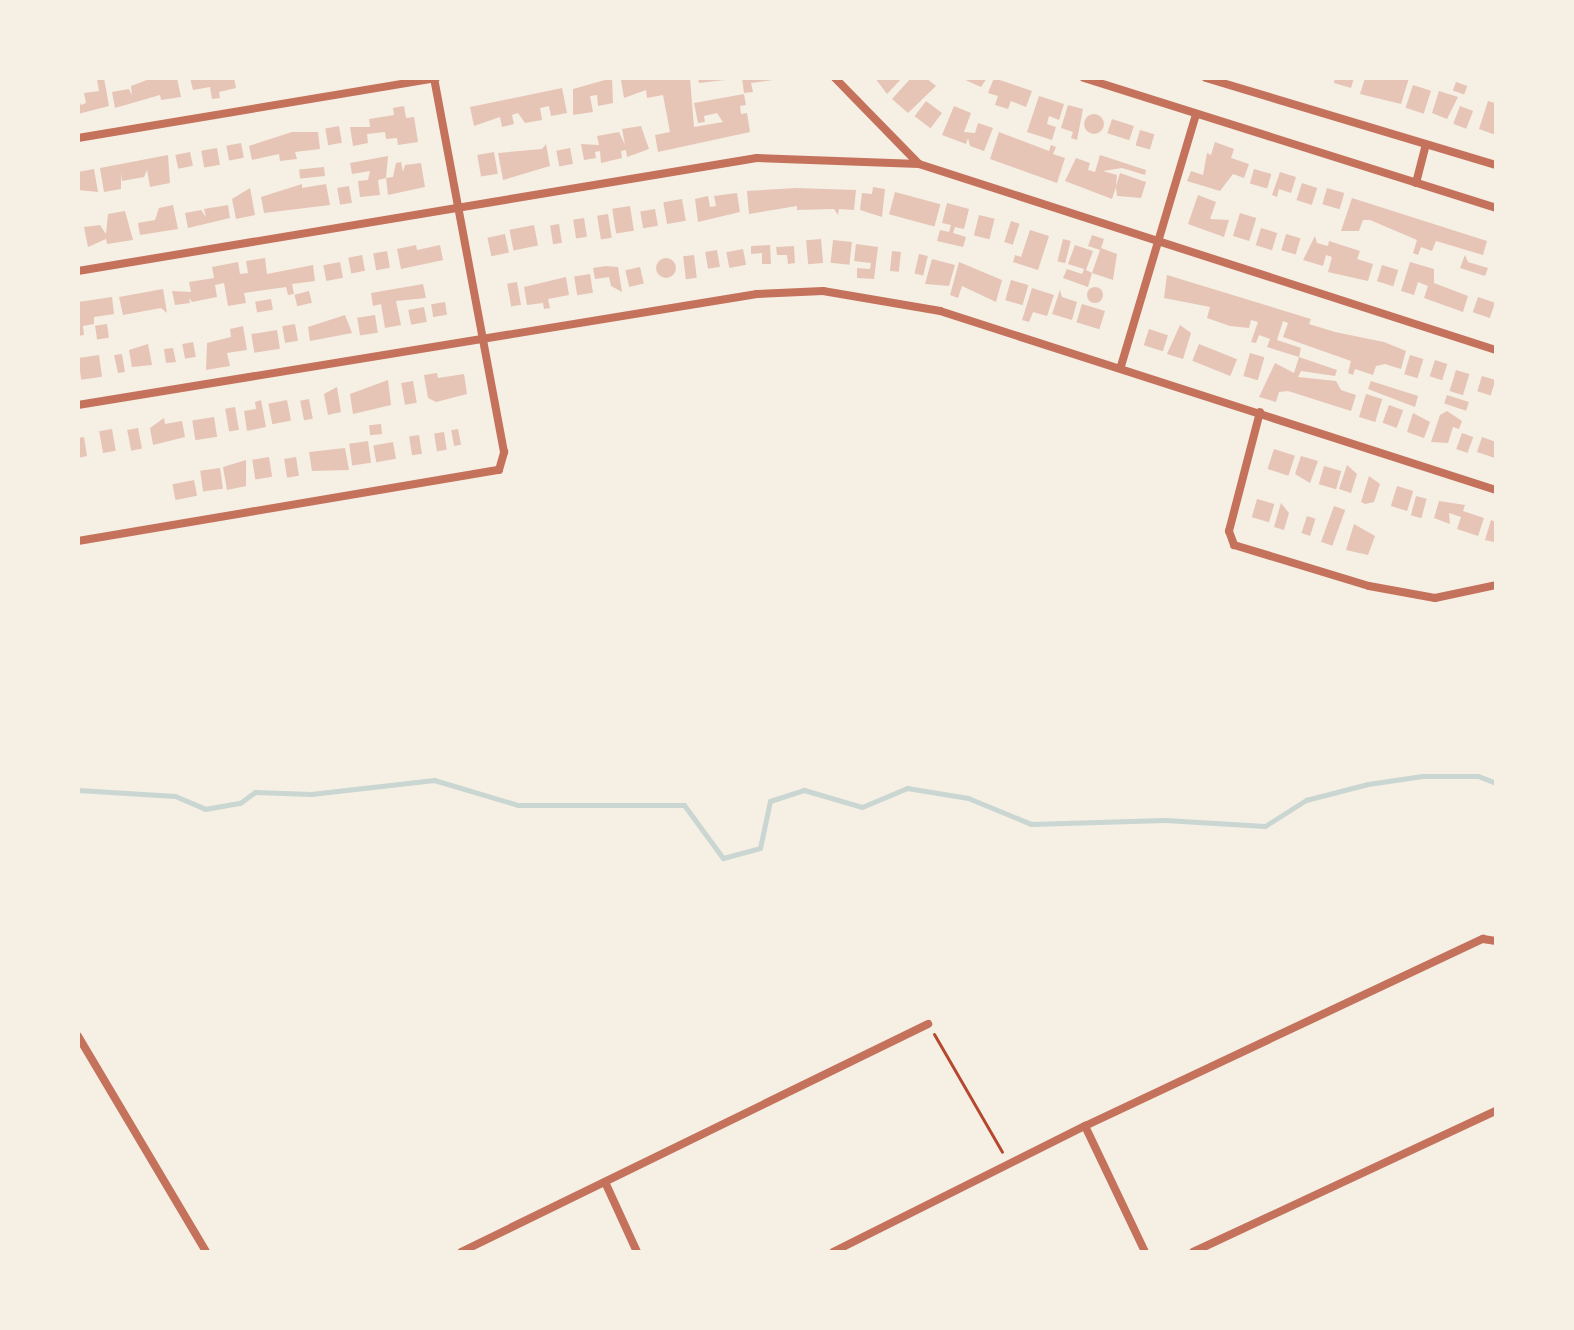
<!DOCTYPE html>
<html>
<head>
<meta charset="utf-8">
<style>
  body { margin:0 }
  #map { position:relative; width:1574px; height:1330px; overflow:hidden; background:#f6efe4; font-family:Helvetica,sans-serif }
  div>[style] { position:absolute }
  .stream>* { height:5px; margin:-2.5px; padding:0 2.5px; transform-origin:2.5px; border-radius:2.5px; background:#c9d6d2 }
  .building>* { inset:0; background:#e6c5b7; transform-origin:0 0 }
  .round { border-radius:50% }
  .path>* { height:3px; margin:-1.5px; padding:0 1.5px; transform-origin:1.5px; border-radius:1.5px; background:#b5482f }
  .minor>* { height:8px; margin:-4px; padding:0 4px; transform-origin:4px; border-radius:4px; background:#c5725c }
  span { translate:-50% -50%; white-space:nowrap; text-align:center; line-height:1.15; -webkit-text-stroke:8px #f6efe4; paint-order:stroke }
  .frame { position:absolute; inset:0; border:80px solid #f6efe4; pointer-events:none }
</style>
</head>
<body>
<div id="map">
  <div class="stream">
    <i style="left:78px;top:790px;width:97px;rotate:3.5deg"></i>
    <i style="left:175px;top:796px;width:33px;rotate:23deg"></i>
    <i style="left:205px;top:809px;width:36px;rotate:-10deg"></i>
    <i style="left:240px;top:803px;width:19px;rotate:-36deg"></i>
    <i style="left:255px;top:792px;width:56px;rotate:2deg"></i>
    <i style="left:311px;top:794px;width:124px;rotate:-6.5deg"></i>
    <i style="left:434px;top:780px;width:88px;rotate:16.6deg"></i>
    <i style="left:518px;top:805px;width:166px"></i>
    <i style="left:684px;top:805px;width:66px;rotate:53.7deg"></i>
    <i style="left:723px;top:858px;width:38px;rotate:-15deg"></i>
    <i style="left:760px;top:848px;width:48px;rotate:-78deg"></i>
    <i style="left:770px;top:801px;width:36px;rotate:-18deg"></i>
    <i style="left:804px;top:790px;width:60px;rotate:16.3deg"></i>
    <i style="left:862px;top:807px;width:49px;rotate:-22.9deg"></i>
    <i style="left:907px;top:788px;width:62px;rotate:9.3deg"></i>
    <i style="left:968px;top:798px;width:68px;rotate:22.4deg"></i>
    <i style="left:1031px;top:824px;width:134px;rotate:-1.7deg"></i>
    <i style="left:1165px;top:820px;width:100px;rotate:3.4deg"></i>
    <i style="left:1265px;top:826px;width:49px;rotate:-32.4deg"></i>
    <i style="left:1306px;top:800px;width:64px;rotate:-14.5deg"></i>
    <i style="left:1368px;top:784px;width:55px;rotate:-8.4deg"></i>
    <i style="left:1422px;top:776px;width:56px"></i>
    <i style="left:1478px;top:776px;width:19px;rotate:21deg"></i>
  </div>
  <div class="building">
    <i style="clip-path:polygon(104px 78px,109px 106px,78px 114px,78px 98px,81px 105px,86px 103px,84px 93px,99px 91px,97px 79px)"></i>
    <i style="clip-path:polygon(152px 78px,177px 78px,181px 97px,161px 100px,160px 95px,115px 108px,112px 92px,129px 89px,132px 95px,131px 86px)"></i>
    <i style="clip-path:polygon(190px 78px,234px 78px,236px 88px,219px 92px,220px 98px,212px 99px,210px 87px,193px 90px)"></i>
    <i style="clip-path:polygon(612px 78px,613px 103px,598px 106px,597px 95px,590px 96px,593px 112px,573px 115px,573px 89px)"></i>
    <i style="clip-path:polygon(690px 78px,694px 127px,723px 122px,717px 113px,704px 116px,705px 122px,698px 123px,694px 103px,744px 94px,746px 105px,740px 106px,741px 114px,747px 113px,750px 132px,658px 152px,655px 135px,670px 132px,663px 95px,647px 98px,646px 90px,624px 98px,621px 80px)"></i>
    <i style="clip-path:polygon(698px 78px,734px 78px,734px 79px,699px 83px)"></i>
    <i style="clip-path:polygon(742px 78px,773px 78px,773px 80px,751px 83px,753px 92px,744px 93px)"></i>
    <i style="clip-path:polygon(875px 78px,902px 78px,887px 94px)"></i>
    <i style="clip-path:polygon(911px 78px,926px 78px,936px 86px,908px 113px,892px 99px)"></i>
    <i style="clip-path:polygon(961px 78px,987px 78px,981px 87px)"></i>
    <i style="clip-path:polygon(994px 78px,1032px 91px,1026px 107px,1011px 101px,1008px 109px,995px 105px,998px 96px,988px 93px)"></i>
    <i style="clip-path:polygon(1335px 78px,1354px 78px,1351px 88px,1334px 83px)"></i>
    <i style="clip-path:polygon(1365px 78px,1409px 78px,1401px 104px,1360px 94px)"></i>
    <i style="left:1456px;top:82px;width:12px;height:9px;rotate:20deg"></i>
    <i style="left:1413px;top:85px;width:19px;height:24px;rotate:18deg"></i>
    <i style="clip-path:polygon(562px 88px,567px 113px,551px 116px,549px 106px,540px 108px,542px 120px,525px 123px,518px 113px,512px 115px,514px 124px,502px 127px,500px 117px,474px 126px,470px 107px)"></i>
    <i style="clip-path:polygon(1439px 91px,1458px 97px,1447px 119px,1432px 113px)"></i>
    <i style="clip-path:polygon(1039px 96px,1064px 104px,1059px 120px,1049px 116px,1047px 124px,1056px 127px,1052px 140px,1027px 132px)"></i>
    <i style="left:926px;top:101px;width:20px;height:19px;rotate:37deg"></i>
    <i style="clip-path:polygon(1488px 101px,1495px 103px,1496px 135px,1479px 129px)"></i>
    <i style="clip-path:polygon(1068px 105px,1083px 109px,1077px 140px,1071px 138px,1073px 132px,1061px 128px)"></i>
    <i style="clip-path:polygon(404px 106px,406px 118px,414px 117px,418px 142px,398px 145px,397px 138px,386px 139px,385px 132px,367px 134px,368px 143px,353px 146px,350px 127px,370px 127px,369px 119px,394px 115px,393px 108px)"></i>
    <i style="clip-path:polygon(954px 106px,971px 113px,964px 132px,975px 133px,978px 123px,993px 128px,984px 151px,970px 146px,968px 138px,966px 144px,942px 135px)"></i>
    <i style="left:1460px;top:106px;width:14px;height:19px;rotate:21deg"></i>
    <i class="round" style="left:1084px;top:114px;width:20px;height:20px"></i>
    <i style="left:1112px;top:119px;width:23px;height:15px;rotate:18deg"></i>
    <i style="left:339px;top:126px;width:17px;height:14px;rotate:80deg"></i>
    <i style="clip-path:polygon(641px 126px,649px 149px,627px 157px,626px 150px,621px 151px,622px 158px,601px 163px,600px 151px,595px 152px,596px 158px,584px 160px,581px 144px,599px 145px,597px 136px,619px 132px,625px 145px,622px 129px)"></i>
    <i style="left:1140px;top:130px;width:15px;height:16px;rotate:16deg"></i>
    <i style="clip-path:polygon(292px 132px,318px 132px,320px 149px,295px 152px,297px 159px,280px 161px,279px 154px,252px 160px,249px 146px)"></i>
    <i style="clip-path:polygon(999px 132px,1049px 151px,1051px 145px,1056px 147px,1053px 154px,1065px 158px,1057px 183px,990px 159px)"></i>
    <i style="clip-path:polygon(1215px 142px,1234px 149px,1231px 158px,1249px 164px,1244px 178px,1233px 174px,1220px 191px,1187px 181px,1191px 171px,1203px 175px,1207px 153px,1211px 155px)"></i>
    <i style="left:241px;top:143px;width:15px;height:15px;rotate:79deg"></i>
    <i style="clip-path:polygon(546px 144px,550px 166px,503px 180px,498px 153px,542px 149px)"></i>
    <i style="left:217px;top:148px;width:17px;height:16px;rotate:80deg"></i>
    <i style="left:570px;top:148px;width:16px;height:14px;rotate:79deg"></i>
    <i style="left:190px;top:152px;width:14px;height:15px;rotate:78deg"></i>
    <i style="left:494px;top:152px;width:22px;height:17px;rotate:80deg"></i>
    <i style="clip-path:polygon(168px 155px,170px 183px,150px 187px,147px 170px,144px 177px,122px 181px,121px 173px,121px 189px,104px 192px,100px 168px)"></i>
    <i style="clip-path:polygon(1100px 155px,1146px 170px,1145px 175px,1122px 168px,1103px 171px,1117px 175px,1116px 186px,1120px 173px,1146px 182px,1141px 198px,1117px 196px,1116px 187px,1112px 199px,1065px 181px,1076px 158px,1090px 163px,1088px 170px,1095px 172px)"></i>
    <i style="clip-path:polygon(388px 156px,386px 178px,393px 177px,396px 163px,401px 162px,403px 172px,405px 165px,421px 163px,425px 187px,388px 195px,386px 178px,378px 180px,380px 195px,360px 197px,358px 181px,368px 180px,370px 171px,352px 174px,350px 163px)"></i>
    <i style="left:324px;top:167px;width:9px;height:25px;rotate:84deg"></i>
    <i style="clip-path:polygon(94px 169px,98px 192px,78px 190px,78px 172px)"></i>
    <i style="left:1254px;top:169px;width:18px;height:15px;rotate:16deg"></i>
    <i style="clip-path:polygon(1280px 172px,1296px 177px,1291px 193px,1279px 189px,1277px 197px,1272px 195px)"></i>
    <i style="left:1302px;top:183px;width:16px;height:18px;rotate:18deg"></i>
    <i style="clip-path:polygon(302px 184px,302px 188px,326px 184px,330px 205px,264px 213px,261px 197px)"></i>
    <i style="left:349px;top:186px;width:17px;height:12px;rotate:80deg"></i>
    <i style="clip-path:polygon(873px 187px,885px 189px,882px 217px,860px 210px,862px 193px,872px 194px)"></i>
    <i style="clip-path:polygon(250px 188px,255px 215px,236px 219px,232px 199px)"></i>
    <i style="clip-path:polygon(796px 188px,856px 190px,854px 210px,839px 209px,838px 215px,834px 209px,797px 210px,797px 206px,749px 214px,747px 191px)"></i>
    <i style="left:1327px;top:188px;width:18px;height:17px;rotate:16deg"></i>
    <i style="left:895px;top:192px;width:47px;height:23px;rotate:15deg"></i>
    <i style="clip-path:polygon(737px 193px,740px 212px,698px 222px,695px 199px,708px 196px,710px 207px,716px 206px,714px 196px)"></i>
    <i style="clip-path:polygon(1198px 195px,1216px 202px,1210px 219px,1229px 220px,1224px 237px,1188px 224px)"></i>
    <i style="clip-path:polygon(1352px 198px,1487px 241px,1483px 255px,1436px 241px,1432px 251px,1421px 247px,1418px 255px,1413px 253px,1417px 240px,1370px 220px,1363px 220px,1359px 231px,1341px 231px)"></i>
    <i style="left:682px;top:199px;width:22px;height:19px;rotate:80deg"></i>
    <i style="clip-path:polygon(947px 203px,969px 209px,964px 229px,955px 227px,953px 233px,966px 237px,963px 247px,937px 241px,940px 230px,949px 232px,951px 225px,942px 223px)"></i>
    <i style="clip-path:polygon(173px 205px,178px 229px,140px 235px,138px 223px,155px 220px,159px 208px)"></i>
    <i style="clip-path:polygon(228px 205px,230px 218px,188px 228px,185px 213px,201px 210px,206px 217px,204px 209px)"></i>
    <i style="left:630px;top:206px;width:25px;height:18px;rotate:81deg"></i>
    <i style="left:655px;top:209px;width:17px;height:15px;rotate:80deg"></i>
    <i style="clip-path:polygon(125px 211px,133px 240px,107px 244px,106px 239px,88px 247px,84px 227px,100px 225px,106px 234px,108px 214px)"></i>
    <i style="left:1240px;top:213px;width:17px;height:24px;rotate:17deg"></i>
    <i style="left:608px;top:214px;width:24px;height:11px;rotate:81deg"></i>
    <i style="left:979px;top:215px;width:16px;height:21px;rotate:14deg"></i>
    <i style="left:584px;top:218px;width:19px;height:11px;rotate:81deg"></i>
    <i style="left:1011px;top:221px;width:9px;height:22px;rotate:18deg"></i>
    <i style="left:559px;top:224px;width:19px;height:9px;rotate:81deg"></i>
    <i style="left:534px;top:225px;width:21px;height:25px;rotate:79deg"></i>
    <i style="left:1261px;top:228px;width:17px;height:18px;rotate:17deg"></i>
    <i style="clip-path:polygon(1030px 230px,1049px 236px,1038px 270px,1013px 262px,1015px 255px,1021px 257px)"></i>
    <i style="left:505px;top:234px;width:19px;height:18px;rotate:78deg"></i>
    <i style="left:1286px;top:234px;width:15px;height:17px;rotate:16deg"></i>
    <i style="clip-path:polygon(1092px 235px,1104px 239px,1101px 248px,1117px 254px,1113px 280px,1092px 273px,1088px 287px,1063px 278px,1067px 269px,1082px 274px,1084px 269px,1068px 264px,1075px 245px,1093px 251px,1086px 270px,1092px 273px,1100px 250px,1088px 246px)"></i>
    <i style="clip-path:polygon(1315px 236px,1317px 243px,1328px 246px,1329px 241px,1360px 251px,1357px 259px,1373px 264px,1368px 281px,1328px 272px,1332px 257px,1326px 255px,1323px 266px,1303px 260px)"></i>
    <i style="left:821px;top:239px;width:24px;height:15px;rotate:85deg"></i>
    <i style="left:1063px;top:239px;width:8px;height:23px;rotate:14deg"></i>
    <i style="left:833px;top:240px;width:19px;height:23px;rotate:6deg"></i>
    <i style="clip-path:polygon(856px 244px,878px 247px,874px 279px,857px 278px,857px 268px,870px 269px,871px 263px,854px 261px)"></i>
    <i style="clip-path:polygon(416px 245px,417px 250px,440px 245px,443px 260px,401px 269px,397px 249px)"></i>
    <i style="clip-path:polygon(770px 245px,771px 264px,762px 264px,762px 253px,751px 254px,751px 246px)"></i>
    <i style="clip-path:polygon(794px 246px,795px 263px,788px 264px,787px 255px,777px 255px,776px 247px)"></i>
    <i style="left:743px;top:249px;width:16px;height:17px;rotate:79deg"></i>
    <i style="left:717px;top:250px;width:17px;height:12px;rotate:80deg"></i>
    <i style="left:387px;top:251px;width:17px;height:14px;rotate:80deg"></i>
    <i style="left:892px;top:251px;width:9px;height:20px;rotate:6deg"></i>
    <i style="left:919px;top:254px;width:9px;height:20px;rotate:13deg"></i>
    <i style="left:362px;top:255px;width:16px;height:14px;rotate:79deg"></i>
    <i style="left:694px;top:255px;width:23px;height:11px;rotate:83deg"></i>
    <i style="clip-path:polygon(1465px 255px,1468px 262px,1488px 268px,1485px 276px,1460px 268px)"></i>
    <i class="round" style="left:656px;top:258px;width:20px;height:20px"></i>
    <i style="clip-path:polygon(265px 258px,267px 274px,313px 265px,315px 281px,292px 284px,294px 294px,288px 295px,286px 287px,244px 293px,246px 303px,228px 306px,224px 283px,215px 285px,217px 297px,192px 302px,189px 298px,190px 303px,175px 305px,172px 291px,191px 292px,189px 282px,214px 278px,212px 267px,238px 262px,240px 274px,248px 273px,246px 261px)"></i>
    <i style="clip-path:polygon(932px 259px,955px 265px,949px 286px,925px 284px)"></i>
    <i style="left:340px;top:262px;width:16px;height:17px;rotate:79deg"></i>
    <i style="clip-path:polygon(959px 262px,1002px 280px,996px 302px,962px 286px,958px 298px,950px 295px)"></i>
    <i style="clip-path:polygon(1410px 262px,1434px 269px,1434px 283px,1468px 296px,1463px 312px,1424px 298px,1428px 286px,1418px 282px,1414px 295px,1401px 291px)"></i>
    <i style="left:1382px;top:265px;width:17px;height:17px;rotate:17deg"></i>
    <i style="clip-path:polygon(606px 266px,618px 267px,622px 292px,611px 286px,609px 277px,595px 279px,593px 268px)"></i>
    <i style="left:640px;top:267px;width:17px;height:15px;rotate:77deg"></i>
    <i style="left:590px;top:274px;width:19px;height:16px;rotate:81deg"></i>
    <i style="clip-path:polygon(1167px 275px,1311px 319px,1309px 324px,1335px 332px,1384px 342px,1406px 351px,1401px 369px,1385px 364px,1376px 366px,1373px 375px,1355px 369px,1353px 375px,1348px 373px,1351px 361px,1283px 337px,1288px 323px,1283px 321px,1277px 340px,1301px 348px,1299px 357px,1337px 370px,1335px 376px,1301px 371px,1298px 377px,1336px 381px,1341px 390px,1356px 395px,1351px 411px,1288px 391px,1279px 392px,1276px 402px,1259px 397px,1275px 363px,1294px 373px,1299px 357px,1267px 347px,1270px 339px,1259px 335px,1256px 343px,1251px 342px,1258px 322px,1251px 320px,1249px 328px,1230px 326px,1207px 318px,1210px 307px,1164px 298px)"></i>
    <i style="clip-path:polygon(566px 277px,569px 295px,548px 299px,550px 308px,544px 309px,543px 303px,527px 305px,524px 287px)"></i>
    <i style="left:1011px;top:280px;width:18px;height:21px;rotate:16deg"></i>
    <i style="left:517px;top:282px;width:23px;height:10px;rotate:80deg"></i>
    <i style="clip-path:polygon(423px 284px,426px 298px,396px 301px,401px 325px,385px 328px,381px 304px,373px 306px,371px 293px)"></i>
    <i class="round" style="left:1087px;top:287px;width:16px;height:16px"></i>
    <i style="clip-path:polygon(1032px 288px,1054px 295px,1047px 316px,1033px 312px,1029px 322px,1022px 320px)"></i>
    <i style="clip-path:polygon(163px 289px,167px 313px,161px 308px,123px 315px,119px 297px)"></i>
    <i style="clip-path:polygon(1060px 290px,1062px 297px,1077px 302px,1072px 320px,1052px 314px)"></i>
    <i style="left:309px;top:291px;width:12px;height:15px;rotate:76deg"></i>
    <i style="clip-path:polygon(112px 297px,114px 314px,94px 317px,94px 324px,83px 326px,84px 335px,78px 336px,78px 302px)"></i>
    <i style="left:1478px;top:297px;width:18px;height:16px;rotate:19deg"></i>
    <i style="left:271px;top:299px;width:11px;height:16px;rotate:80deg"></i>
    <i style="left:445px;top:302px;width:13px;height:14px;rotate:81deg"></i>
    <i style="left:1082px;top:304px;width:24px;height:19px;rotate:17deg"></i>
    <i style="left:424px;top:307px;width:15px;height:16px;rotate:79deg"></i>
    <i style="clip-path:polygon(345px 315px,352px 333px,310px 341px,308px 327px)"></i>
    <i style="left:375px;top:315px;width:18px;height:18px;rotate:81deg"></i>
    <i style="left:107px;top:324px;width:14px;height:12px;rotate:82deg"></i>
    <i style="left:295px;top:324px;width:17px;height:13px;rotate:80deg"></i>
    <i style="clip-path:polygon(1180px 325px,1191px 333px,1183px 359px,1167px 354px)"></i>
    <i style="clip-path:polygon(243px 326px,247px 350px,227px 353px,230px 366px,206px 370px,207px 343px,231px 337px,230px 329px)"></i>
    <i style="left:1149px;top:329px;width:20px;height:17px;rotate:18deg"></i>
    <i style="left:277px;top:330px;width:19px;height:26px;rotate:81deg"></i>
    <i style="left:193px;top:342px;width:15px;height:11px;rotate:79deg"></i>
    <i style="clip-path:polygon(148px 344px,152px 365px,132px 367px,129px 350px)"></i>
    <i style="left:1199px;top:344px;width:41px;height:18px;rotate:22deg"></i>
    <i style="clip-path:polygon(173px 348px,176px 362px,166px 363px,164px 349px)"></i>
    <i style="left:1250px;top:353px;width:15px;height:24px;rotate:16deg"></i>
    <i style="clip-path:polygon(122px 354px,125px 372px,118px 373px,114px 355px)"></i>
    <i style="left:99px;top:355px;width:22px;height:21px;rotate:82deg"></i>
    <i style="left:1410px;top:355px;width:14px;height:20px;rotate:17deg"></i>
    <i style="left:1435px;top:360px;width:13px;height:17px;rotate:18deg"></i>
    <i style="left:1456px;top:370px;width:14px;height:22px;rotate:17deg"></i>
    <i style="clip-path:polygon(437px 373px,438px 378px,464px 374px,467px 394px,436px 402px,428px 398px,424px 375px)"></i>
    <i style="left:1482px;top:376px;width:14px;height:16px;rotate:17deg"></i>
    <i style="clip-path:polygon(388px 380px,391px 405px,353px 414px,350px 394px)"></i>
    <i style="left:413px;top:381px;width:22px;height:12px;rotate:80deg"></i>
    <i style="clip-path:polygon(1371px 381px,1418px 396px,1415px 407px,1368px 389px)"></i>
    <i style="clip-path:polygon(337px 387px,341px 412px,328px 415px,324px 394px)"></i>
    <i style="left:1366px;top:394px;width:17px;height:24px;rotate:17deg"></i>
    <i style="left:1447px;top:395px;width:23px;height:9px;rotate:18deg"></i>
    <i style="left:309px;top:399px;width:20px;height:9px;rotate:79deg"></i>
    <i style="clip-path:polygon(261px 400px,266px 427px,247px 431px,244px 411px,256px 409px,255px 402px)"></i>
    <i style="left:287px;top:400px;width:21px;height:19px;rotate:79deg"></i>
    <i style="left:1389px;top:405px;width:15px;height:19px;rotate:20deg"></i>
    <i style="left:235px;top:407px;width:23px;height:10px;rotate:80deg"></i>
    <i style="clip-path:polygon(1447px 411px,1462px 421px,1459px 429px,1453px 427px,1448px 443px,1431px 442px,1440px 415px)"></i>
    <i style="clip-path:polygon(1413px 413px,1430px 422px,1424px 438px,1407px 432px)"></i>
    <i style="left:214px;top:417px;width:20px;height:22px;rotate:81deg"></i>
    <i style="clip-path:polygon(164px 418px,165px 424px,182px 421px,185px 437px,153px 445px,150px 428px)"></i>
    <i style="left:381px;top:424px;width:10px;height:12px;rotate:84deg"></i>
    <i style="left:138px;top:428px;width:21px;height:11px;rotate:79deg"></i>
    <i style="left:112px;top:429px;width:22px;height:13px;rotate:80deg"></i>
    <i style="left:458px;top:429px;width:16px;height:7px;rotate:79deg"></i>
    <i style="left:444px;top:432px;width:18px;height:10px;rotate:81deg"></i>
    <i style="left:1462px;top:433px;width:12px;height:17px;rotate:20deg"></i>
    <i style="left:419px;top:435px;width:19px;height:10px;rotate:81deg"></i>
    <i style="clip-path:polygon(84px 437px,87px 456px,78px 458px,78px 438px)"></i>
    <i style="clip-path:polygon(1482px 437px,1496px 442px,1495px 458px,1477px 452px)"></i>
    <i style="left:368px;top:441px;width:22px;height:19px;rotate:82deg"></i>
    <i style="left:393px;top:442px;width:17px;height:20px;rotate:80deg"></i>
    <i style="clip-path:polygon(345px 448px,349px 470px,312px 471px,309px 452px)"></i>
    <i style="left:1274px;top:449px;width:22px;height:21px;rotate:18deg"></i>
    <i style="clip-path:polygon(1301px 456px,1318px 461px,1310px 483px,1295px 474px)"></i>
    <i style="left:269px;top:457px;width:20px;height:17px;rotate:81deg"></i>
    <i style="left:296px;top:457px;width:19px;height:12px;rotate:81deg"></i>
    <i style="clip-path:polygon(246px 460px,246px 486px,227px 490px,223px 467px)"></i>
    <i style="clip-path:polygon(1347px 465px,1357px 474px,1351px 493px,1339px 489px)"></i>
    <i style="left:1324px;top:466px;width:18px;height:19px;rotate:16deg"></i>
    <i style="left:220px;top:468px;width:21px;height:20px;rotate:82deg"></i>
    <i style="clip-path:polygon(1369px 476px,1380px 484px,1374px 502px,1365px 504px,1361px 502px)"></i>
    <i style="left:194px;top:480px;width:16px;height:22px;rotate:79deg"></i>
    <i style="left:1397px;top:486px;width:17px;height:21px;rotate:17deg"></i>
    <i style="left:1416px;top:496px;width:11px;height:20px;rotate:15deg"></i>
    <i style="left:1257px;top:499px;width:18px;height:19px;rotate:16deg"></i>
    <i style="clip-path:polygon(1439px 501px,1465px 505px,1463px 511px,1484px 518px,1478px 536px,1457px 529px,1461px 517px,1449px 513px,1450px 524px,1434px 518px)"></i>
    <i style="clip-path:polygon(1281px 503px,1289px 513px,1284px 530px,1274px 527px)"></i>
    <i style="left:1334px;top:506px;width:12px;height:38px;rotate:20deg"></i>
    <i style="left:1307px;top:516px;width:9px;height:18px;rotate:18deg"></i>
    <i style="clip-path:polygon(1491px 520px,1496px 522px,1494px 542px,1485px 540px)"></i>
    <i style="clip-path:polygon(1354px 524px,1375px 536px,1368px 555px,1346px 550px)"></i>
  </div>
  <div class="path">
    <i style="left:934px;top:1034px;width:136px;rotate:60deg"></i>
  </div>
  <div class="minor">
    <i style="left:835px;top:78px;width:120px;rotate:45.7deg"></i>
    <i style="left:919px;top:164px;width:606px;rotate:17.87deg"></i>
    <i style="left:1084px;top:78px;width:432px;rotate:17.5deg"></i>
    <i style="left:1206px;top:78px;width:303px;rotate:16.7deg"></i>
    <i style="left:78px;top:138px;width:363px;rotate:-9.5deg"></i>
    <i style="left:1416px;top:183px;width:40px;rotate:-75.6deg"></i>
    <i style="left:78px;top:271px;width:688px;rotate:-9.45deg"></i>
    <i style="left:757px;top:158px;width:162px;rotate:2.1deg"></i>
    <i style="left:1121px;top:366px;width:263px;rotate:-73.4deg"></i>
    <i style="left:78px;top:405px;width:688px;rotate:-9.28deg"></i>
    <i style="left:757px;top:294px;width:66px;rotate:-2.6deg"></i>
    <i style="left:823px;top:291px;width:119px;rotate:9.7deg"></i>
    <i style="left:940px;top:311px;width:584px;rotate:17.85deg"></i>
    <i style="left:1260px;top:412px;width:123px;rotate:104.6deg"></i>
    <i style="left:1229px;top:531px;width:15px;rotate:70deg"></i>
    <i style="left:1234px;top:545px;width:141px;rotate:16.9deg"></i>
    <i style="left:1369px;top:586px;width:67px;rotate:10.3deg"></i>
    <i style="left:1435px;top:598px;width:62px;rotate:-12deg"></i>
    <i style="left:78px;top:541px;width:427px;rotate:-9.6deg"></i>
    <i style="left:499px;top:470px;width:19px;rotate:-74deg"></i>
    <i style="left:504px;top:452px;width:380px;rotate:-100.6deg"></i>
    <i style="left:78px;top:1036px;width:251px;rotate:59.3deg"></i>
    <i style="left:1085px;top:1126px;width:140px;rotate:64.5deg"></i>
    <i style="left:605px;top:1182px;width:77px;rotate:65.4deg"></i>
    <i style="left:461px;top:1252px;width:520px;rotate:-26.02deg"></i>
    <i style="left:833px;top:1252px;width:282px;rotate:-26.6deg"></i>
    <i style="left:1085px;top:1126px;width:440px;rotate:-25.2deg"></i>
    <i style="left:1483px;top:939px;width:13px;rotate:9deg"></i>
    <i style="left:1193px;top:1252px;width:334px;rotate:-25deg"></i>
  </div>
  <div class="frame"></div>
</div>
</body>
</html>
